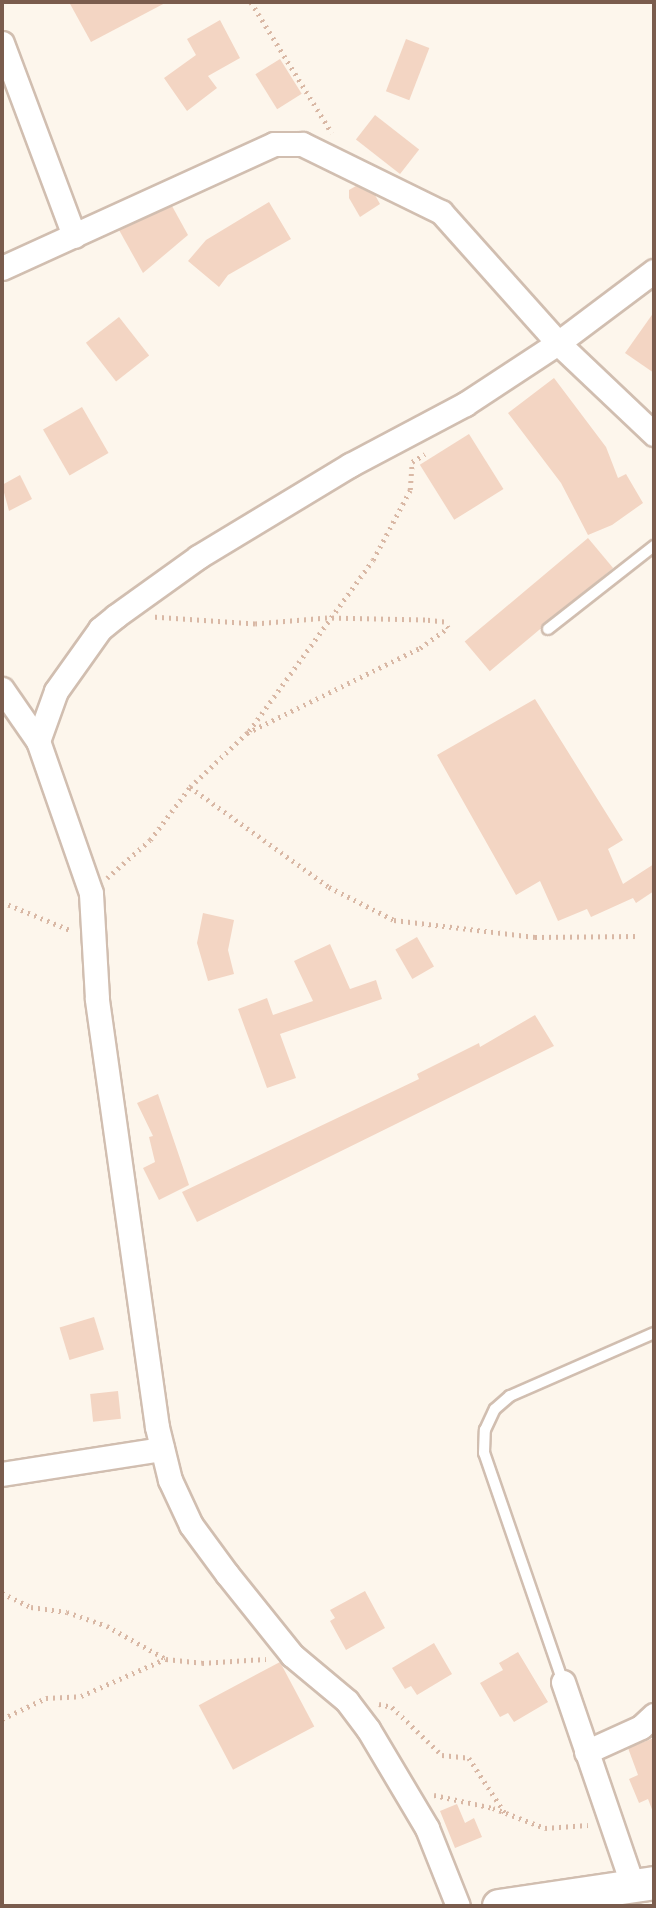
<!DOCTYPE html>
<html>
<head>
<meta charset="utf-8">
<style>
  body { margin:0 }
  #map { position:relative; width:656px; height:1908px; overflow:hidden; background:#fdf6ec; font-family:Cabin,sans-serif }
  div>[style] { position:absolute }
  .building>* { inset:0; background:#f3d5c3; transform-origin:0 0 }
  .path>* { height:4.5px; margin-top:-2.25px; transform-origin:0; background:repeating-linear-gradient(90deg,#d9b8a5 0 2px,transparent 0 7px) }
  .roads { filter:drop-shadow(2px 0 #d1beb0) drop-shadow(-2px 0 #d1beb0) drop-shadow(0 2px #d1beb0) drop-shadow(0 -2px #d1beb0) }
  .lane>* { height:10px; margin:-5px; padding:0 5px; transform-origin:5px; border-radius:5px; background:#fff }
  .street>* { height:23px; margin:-11.5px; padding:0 11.5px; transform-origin:11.5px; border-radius:11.5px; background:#fff }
  .secondary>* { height:32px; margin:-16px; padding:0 16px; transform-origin:16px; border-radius:16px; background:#fff }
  span { translate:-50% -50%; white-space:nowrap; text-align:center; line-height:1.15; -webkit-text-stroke:6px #fffaf3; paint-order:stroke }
  .frame { position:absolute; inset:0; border:4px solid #7a5c4d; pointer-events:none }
</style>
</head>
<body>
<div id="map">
  <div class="building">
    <i style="clip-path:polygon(69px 2px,167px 2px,91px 42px)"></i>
    <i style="clip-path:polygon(220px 20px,240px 58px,208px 76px,217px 88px,187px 111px,164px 78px,196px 55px,187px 39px)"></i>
    <i style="left:406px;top:39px;width:25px;height:56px;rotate:21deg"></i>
    <i style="left:280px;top:59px;width:41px;height:29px;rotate:58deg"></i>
    <i style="left:375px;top:115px;width:56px;height:31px;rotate:38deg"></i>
    <i style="clip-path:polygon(356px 186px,375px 195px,380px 204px,360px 217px,349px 198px,349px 190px)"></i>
    <i style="clip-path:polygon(269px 202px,291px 239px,228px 275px,219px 287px,188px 261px,206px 240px)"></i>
    <i style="clip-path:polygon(172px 206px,188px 235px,143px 273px,119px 230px)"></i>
    <i style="clip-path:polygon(654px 312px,654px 373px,625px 353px)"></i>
    <i style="left:119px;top:317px;width:49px;height:42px;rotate:52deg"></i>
    <i style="clip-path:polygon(554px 378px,606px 447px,618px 478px,626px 474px,643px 503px,612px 525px,588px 535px,561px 483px,508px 413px)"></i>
    <i style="left:82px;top:407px;width:53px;height:45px;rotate:60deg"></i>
    <i style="left:469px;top:434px;width:65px;height:58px;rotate:58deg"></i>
    <i style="clip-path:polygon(20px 475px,32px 499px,9px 511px,2px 485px)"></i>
    <i style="left:588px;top:538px;width:39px;height:161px;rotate:50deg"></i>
    <i style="clip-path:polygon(535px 699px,623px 840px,608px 849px,623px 884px,654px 864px,654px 891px,636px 903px,633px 898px,591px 917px,587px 909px,558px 921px,540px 881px,516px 895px,437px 755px)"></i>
    <i style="clip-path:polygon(203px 913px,234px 920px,228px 950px,234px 974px,208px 981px,197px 943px)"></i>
    <i style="left:417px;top:937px;width:34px;height:25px;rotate:60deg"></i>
    <i style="clip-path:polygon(330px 944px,350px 989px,376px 980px,382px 999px,280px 1034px,296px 1078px,267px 1088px,238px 1009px,267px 998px,273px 1015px,313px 1001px,294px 961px)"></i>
    <i style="clip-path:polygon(535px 1015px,554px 1046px,197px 1222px,182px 1192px,419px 1079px,417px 1074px,479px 1043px,480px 1047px)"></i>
    <i style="clip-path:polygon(158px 1094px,189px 1185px,159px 1200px,143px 1168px,155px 1162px,149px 1137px,153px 1136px,137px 1103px)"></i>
    <i style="left:94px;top:1317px;width:34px;height:36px;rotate:73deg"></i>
    <i style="left:118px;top:1391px;width:28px;height:28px;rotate:84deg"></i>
    <i style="clip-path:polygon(365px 1591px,385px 1628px,346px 1650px,330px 1621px,335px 1618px,330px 1610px)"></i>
    <i style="clip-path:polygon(434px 1643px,452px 1674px,417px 1695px,411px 1686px,405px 1689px,392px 1668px)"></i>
    <i style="clip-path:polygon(518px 1652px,548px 1702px,514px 1722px,508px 1713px,500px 1717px,480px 1683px,503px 1670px,499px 1663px)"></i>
    <i style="left:280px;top:1662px;width:73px;height:92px;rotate:62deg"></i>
    <i style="clip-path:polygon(654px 1738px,654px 1812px,653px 1812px,648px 1799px,639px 1803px,629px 1779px,638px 1775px,628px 1748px)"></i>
    <i style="clip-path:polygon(457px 1804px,465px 1823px,474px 1818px,482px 1837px,455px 1848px,440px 1811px)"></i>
  </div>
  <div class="path">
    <i style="left:251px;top:2px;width:154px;rotate:58.3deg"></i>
    <i style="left:249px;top:731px;width:211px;rotate:-54.1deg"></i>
    <i style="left:373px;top:560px;width:79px;rotate:-62.1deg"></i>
    <i style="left:410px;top:490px;width:28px;rotate:-86deg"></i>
    <i style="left:412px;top:462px;width:15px;rotate:-32deg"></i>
    <i style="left:190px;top:787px;width:171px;rotate:35.7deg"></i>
    <i style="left:329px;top:887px;width:73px;rotate:26.9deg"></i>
    <i style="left:394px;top:920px;width:142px;rotate:6.9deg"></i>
    <i style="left:535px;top:937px;width:104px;rotate:-0.6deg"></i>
    <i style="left:107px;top:878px;width:57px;rotate:-41.5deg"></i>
    <i style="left:150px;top:840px;width:66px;rotate:-53deg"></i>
    <i style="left:190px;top:787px;width:79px;rotate:-43.5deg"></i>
    <i style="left:247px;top:733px;width:193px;rotate:-26.2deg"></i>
    <i style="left:420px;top:648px;width:34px;rotate:-36deg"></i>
    <i style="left:448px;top:628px;width:7px;rotate:-124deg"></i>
    <i style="left:444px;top:622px;width:19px;rotate:-174deg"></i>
    <i style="left:425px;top:620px;width:98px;rotate:-178.8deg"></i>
    <i style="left:327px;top:618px;width:72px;rotate:175.2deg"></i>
    <i style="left:255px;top:624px;width:103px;rotate:-176.1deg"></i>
    <i style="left:2px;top:902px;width:74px;rotate:22.4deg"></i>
    <i style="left:2px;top:1593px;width:32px;rotate:26deg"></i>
    <i style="left:31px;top:1607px;width:36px;rotate:8deg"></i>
    <i style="left:67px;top:1612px;width:42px;rotate:19.3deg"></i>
    <i style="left:107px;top:1626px;width:68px;rotate:29.2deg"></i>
    <i style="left:166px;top:1659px;width:36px;rotate:6deg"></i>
    <i style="left:202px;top:1663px;width:64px;rotate:-3.6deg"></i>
    <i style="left:379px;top:1704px;width:13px;rotate:13deg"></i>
    <i style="left:392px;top:1707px;width:69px;rotate:43.8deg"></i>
    <i style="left:442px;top:1755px;width:27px;rotate:6deg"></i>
    <i style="left:469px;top:1758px;width:66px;rotate:56.8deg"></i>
    <i style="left:2px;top:1719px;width:49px;rotate:-25.5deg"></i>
    <i style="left:46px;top:1698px;width:35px;rotate:-3deg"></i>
    <i style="left:81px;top:1696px;width:92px;rotate:-23.8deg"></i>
    <i style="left:434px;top:1795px;width:60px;rotate:12.4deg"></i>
    <i style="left:493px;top:1808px;width:56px;rotate:21deg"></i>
    <i style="left:545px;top:1828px;width:43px;rotate:-4deg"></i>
  </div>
  <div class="roads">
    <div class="lane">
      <i style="left:548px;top:629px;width:135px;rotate:-38.1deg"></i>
      <i style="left:563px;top:1682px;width:242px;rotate:-109deg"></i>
      <i style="left:484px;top:1453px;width:23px;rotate:-88deg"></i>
      <i style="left:485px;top:1430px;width:23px;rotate:-65deg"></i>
      <i style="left:495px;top:1409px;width:20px;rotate:-41deg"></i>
      <i style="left:510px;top:1396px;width:157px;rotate:-23.6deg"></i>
    </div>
    <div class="street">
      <i style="left:2px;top:43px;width:206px;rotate:69.5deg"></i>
      <i style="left:2px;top:268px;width:299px;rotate:-24.5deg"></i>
      <i style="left:274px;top:144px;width:28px"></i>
      <i style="left:302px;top:144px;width:155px;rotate:26.1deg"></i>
      <i style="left:441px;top:212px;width:176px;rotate:48.2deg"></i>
      <i style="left:558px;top:343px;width:132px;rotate:43.5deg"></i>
      <i style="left:2px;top:689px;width:63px;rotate:55.3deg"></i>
      <i style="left:2px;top:1474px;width:162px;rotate:-8.9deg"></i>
      <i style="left:563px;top:1682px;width:216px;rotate:71.1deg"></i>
      <i style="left:586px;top:1752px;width:60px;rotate:-24.4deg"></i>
      <i style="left:641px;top:1727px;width:18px;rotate:-43deg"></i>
      <i style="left:458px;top:1906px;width:84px;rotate:-111.7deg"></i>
      <i style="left:427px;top:1828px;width:115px;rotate:-120.8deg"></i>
      <i style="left:368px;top:1729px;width:35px;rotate:-127deg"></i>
      <i style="left:347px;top:1701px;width:72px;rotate:-140.1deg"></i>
      <i style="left:292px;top:1655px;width:104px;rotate:-128.7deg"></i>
      <i style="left:227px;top:1574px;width:61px;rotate:-126.3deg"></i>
      <i style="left:191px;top:1525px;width:50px;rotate:-115deg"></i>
      <i style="left:170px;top:1480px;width:55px;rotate:-103.8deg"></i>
      <i style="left:157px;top:1427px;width:433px;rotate:-98deg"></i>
      <i style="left:97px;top:998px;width:105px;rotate:-93.3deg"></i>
      <i style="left:91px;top:893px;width:161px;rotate:-109.2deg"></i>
      <i style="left:38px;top:741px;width:53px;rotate:-70.2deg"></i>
      <i style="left:56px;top:691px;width:76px;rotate:-54.6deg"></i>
      <i style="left:100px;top:629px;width:21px;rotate:-39deg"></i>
      <i style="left:116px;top:616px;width:101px;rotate:-35.7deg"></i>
      <i style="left:198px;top:557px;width:178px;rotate:-31.2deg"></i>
      <i style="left:350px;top:465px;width:130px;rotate:-27.9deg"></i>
      <i style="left:465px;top:404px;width:111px;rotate:-33.3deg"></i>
      <i style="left:558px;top:343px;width:120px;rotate:-36.9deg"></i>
    </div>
    <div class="secondary">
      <i style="left:499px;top:1906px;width:157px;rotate:-8.4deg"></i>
    </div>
  </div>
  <div class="frame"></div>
</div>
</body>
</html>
